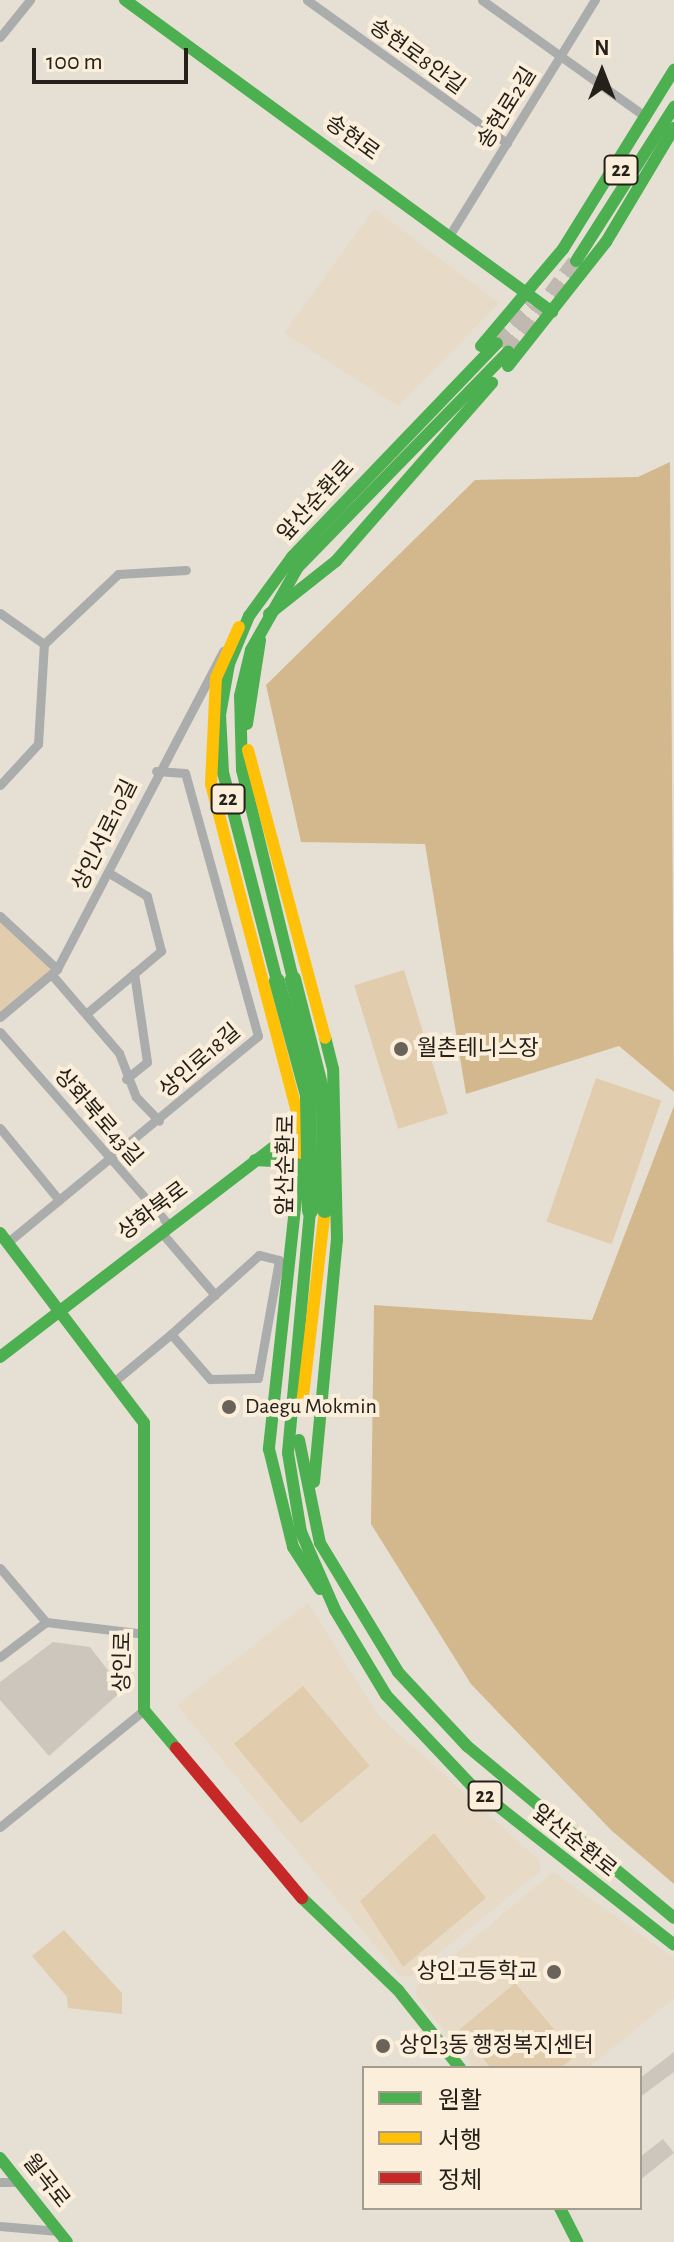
<!DOCTYPE html>
<html>
<head>
<meta charset="utf-8">
<style>
  body { margin:0 }
  #map { position:relative; width:674px; height:2242px; overflow:hidden; background:#e6dfd4; font-family:"Alegreya Sans","Noto Sans KR",sans-serif }
  div>[style] { position:absolute }
  .built>* { inset:0; background:#e7dbc7 }
  .green>* { inset:0; background:#e1cdae; transform-origin:0 0 }
  .forest>* { inset:0; background:#d2b88c }
  .building>* { inset:0; background:#ccc6bd }
  .highway-tunnel>* { height:16px; margin-top:-8px; transform-origin:0; background:repeating-linear-gradient(90deg,#bfb9af 0 16px,transparent 0 24px) }
  .street>* { height:9px; margin:-4.5px; padding:0 4.5px; transform-origin:4.5px; border-radius:4.5px; background:#aaadac }
  .fast>* { height:12px; margin:-6px; padding:0 6px; transform-origin:6px; border-radius:6px; background:#4caf50 }
  .slow>* { height:12px; margin:-6px; padding:0 6px; transform-origin:6px; border-radius:6px; background:#ffc107 }
  .jam>* { height:12px; margin:-6px; padding:0 6px; transform-origin:6px; border-radius:6px; background:#c62828 }
  .fast-bridge>* { height:16px; margin:-8px; padding:0 8px; transform-origin:8px; border-radius:8px; background:#4caf50 }
  .dots>* { width:22px; height:22px; translate:-50% -50%; box-sizing:border-box; border:4px solid #fbeeda; border-radius:50% }
  span { translate:-50% -50%; white-space:nowrap; text-align:center; line-height:1.15; -webkit-text-stroke:8px #fbeeda; paint-order:stroke }
  .shield-label span { padding:2px 6px; background:#fbeeda; border:2px solid; border-radius:6px; -webkit-text-stroke-width:0 }
  .shield-label { font-size:20px; color:#252019; font-weight:700 }
  .street-label { font-size:22px; color:#252019 }
  .poi-label { font-size:22px; color:#252019 }
  .left { translate:0 -50%; text-align:left }
  .right { translate:-100% -50%; text-align:right }
  .legend { position:absolute; left:362px; top:2066px; width:280px; height:144px; box-sizing:border-box; background:#fbeeda; border:2px solid #a59c8d; margin:0; padding:10px 14px; list-style:none; font-size:24px; color:#252019 }
  .legend li { display:flex; align-items:center; gap:16px; height:40px }
  .legend b { width:40px; border:2px solid #a59c8d }
  .north { position:absolute; left:562px; top:32px; width:80px; height:80px; -webkit-text-stroke:6px #fbeeda; paint-order:stroke; rotate:0deg; font-size:22px; font-weight:700; line-height:32px; text-align:center; color:#252019 }
  .north::after { content:''; display:block; margin:auto; width:28px; height:36px; background:#252019; clip-path:polygon(50% 0,100% 100%,50% 72%,0 100%) }
  .scale { position:absolute; left:32px; top:48px; width:156px; height:36px; box-sizing:border-box; border:4px solid #252019; border-top:0; padding-left:10px; font-size:24px; line-height:28px; white-space:nowrap; color:#252019; -webkit-text-stroke:6px #fbeeda; paint-order:stroke }
</style>
</head>
<body>
<div id="map">
  <div class="built">
    <i style="clip-path:polygon(374px 209px,499px 303px,398px 406px,284px 333px)"></i>
    <i style="clip-path:polygon(308px 1603px,378px 1715px,539px 1860px,541px 1871px,409px 1977px,399px 1975px,177px 1705px)"></i>
    <i style="clip-path:polygon(553px 1872px,674px 1958px,674px 1998px,588px 2068px,476px 2068px,416px 1996px,417px 1986px)"></i>
  </div>
  <div class="green">
    <i style="clip-path:polygon(0 917px,57px 969px,0 1017px)"></i>
    <i style="left:404px;top:970px;width:150px;height:52px;rotate:73deg"></i>
    <i style="left:596px;top:1078px;width:69px;height:152px;rotate:19deg"></i>
    <i style="left:303px;top:1686px;width:104px;height:90px;rotate:50deg"></i>
    <i style="clip-path:polygon(434px 1833px,486px 1898px,403px 1967px,360px 1901px)"></i>
    <i style="clip-path:polygon(64px 1930px,122px 1993px,122px 2014px,68px 2008px,67px 1997px,32px 1956px)"></i>
    <i style="clip-path:polygon(515px 1983px,576px 2055px,561px 2068px,491px 2068px,459px 2030px)"></i>
  </div>
  <div class="forest">
    <i style="clip-path:polygon(670px 462px,674px 1092px,619px 1046px,466px 1094px,425px 844px,301px 842px,266px 685px,475px 480px,638px 477px)"></i>
    <i style="clip-path:polygon(674px 1106px,674px 1884px,611px 1830px,471px 1684px,371px 1524px,374px 1305px,592px 1320px)"></i>
  </div>
  <div class="building">
    <i style="clip-path:polygon(53px 1642px,90px 1647px,123px 1690px,49px 1756px,0 1700px,0 1682px)"></i>
    <i style="clip-path:polygon(674px 2052px,674px 2072px,640px 2097px,640px 2078px)"></i>
    <i style="clip-path:polygon(663px 2139px,674px 2153px,640px 2180px,640px 2157px)"></i>
  </div>
  <div class="highway-tunnel">
    <i style="left:497px;top:343px;width:51px;rotate:-46.6deg"></i>
    <i style="left:508px;top:352px;width:114px;rotate:-53.2deg"></i>
  </div>
  <div class="street">
    <i style="left:307px;top:0;width:246px;rotate:35.6deg"></i>
    <i style="left:482px;top:0;width:201px;rotate:35.5deg"></i>
    <i style="left:0;top:37px;width:48px;rotate:-51deg"></i>
    <i style="left:449px;top:236px;width:278px;rotate:-58.3deg"></i>
    <i style="left:0;top:613px;width:54px;rotate:35.2deg"></i>
    <i style="left:0;top:785px;width:56px;rotate:-47.2deg"></i>
    <i style="left:38px;top:744px;width:100px;rotate:-86.6deg"></i>
    <i style="left:44px;top:644px;width:102px;rotate:-43.4deg"></i>
    <i style="left:118px;top:574px;width:68px;rotate:-3.4deg"></i>
    <i style="left:0;top:916px;width:78px;rotate:42.9deg"></i>
    <i style="left:52px;top:975px;width:103px;rotate:49.3deg"></i>
    <i style="left:119px;top:1053px;width:47px;rotate:68.9deg"></i>
    <i style="left:136px;top:1097px;width:33px;rotate:46deg"></i>
    <i style="left:87px;top:1013px;width:97px;rotate:-40deg"></i>
    <i style="left:161px;top:951px;width:57px;rotate:-104.3deg"></i>
    <i style="left:147px;top:896px;width:44px;rotate:-148.8deg"></i>
    <i style="left:0;top:1017px;width:75px;rotate:-40.1deg"></i>
    <i style="left:57px;top:969px;width:359px;rotate:-62.4deg"></i>
    <i style="left:0;top:1032px;width:258px;rotate:48.8deg"></i>
    <i style="left:126px;top:1079px;width:27px;rotate:-39deg"></i>
    <i style="left:147px;top:1062px;width:90px;rotate:-98.3deg"></i>
    <i style="left:0;top:1128px;width:93px;rotate:50.7deg"></i>
    <i style="left:161px;top:1232px;width:83px;rotate:49.4deg"></i>
    <i style="left:8px;top:1242px;width:324px;rotate:-39.5deg"></i>
    <i style="left:258px;top:1036px;width:273px;rotate:-105.5deg"></i>
    <i style="left:185px;top:773px;width:29px;rotate:-176deg"></i>
    <i style="left:117px;top:1379px;width:70px;rotate:-39.8deg"></i>
    <i style="left:171px;top:1334px;width:60px;rotate:49.1deg"></i>
    <i style="left:210px;top:1379px;width:48px;rotate:-1.2deg"></i>
    <i style="left:258px;top:1378px;width:120px;rotate:-79.9deg"></i>
    <i style="left:279px;top:1260px;width:21px;rotate:-166deg"></i>
    <i style="left:259px;top:1255px;width:118px;rotate:138.1deg"></i>
    <i style="left:0;top:1568px;width:71px;rotate:49.6deg"></i>
    <i style="left:46px;top:1622px;width:100px;rotate:6.9deg"></i>
    <i style="left:0;top:1657px;width:58px;rotate:-37.3deg"></i>
    <i style="left:0;top:1827px;width:186px;rotate:-39.1deg"></i>
    <i style="left:0;top:2182px;width:18px"></i>
    <i style="left:0;top:2226px;width:58px;rotate:4.9deg"></i>
  </div>
  <div class="fast">
    <i style="left:125px;top:0;width:529px;rotate:36.15deg"></i>
    <i style="left:576px;top:261px;width:183px;rotate:-57.5deg"></i>
    <i style="left:481px;top:346px;width:127px;rotate:-49.8deg"></i>
    <i style="left:563px;top:249px;width:211px;rotate:-58.2deg"></i>
    <i style="left:508px;top:366px;width:158px;rotate:-51.7deg"></i>
    <i style="left:606px;top:242px;width:133px;rotate:-59.2deg"></i>
    <i style="left:269px;top:614px;width:85px;rotate:-38.3deg"></i>
    <i style="left:336px;top:561px;width:237px;rotate:-48.8deg"></i>
    <i style="left:247px;top:724px;width:85px;rotate:-81.2deg"></i>
    <i style="left:293px;top:979px;width:215px;rotate:-103.7deg"></i>
    <i style="left:242px;top:770px;width:74px;rotate:-91.5deg"></i>
    <i style="left:240px;top:696px;width:47px;rotate:-76.6deg"></i>
    <i style="left:251px;top:650px;width:95px;rotate:-60.5deg"></i>
    <i style="left:298px;top:567px;width:301px;rotate:-45.7deg"></i>
    <i style="left:277px;top:981px;width:216px;rotate:-104.5deg"></i>
    <i style="left:223px;top:772px;width:57px;rotate:-93deg"></i>
    <i style="left:220px;top:715px;width:52px;rotate:-80deg"></i>
    <i style="left:229px;top:664px;width:52px;rotate:-67.4deg"></i>
    <i style="left:249px;top:616px;width:73px;rotate:-53.9deg"></i>
    <i style="left:292px;top:557px;width:296px;rotate:-46.2deg"></i>
    <i style="left:301px;top:1153px;width:298px;rotate:96.2deg"></i>
    <i style="left:269px;top:1449px;width:101px;rotate:76.2deg"></i>
    <i style="left:293px;top:1547px;width:50px;rotate:57.3deg"></i>
    <i style="left:255px;top:1160px;width:18px;rotate:3deg"></i>
    <i style="left:273px;top:1161px;width:33px;rotate:33deg"></i>
    <i style="left:310px;top:1211px;width:243px;rotate:95.2deg"></i>
    <i style="left:288px;top:1453px;width:80px;rotate:80.7deg"></i>
    <i style="left:301px;top:1532px;width:85px;rotate:66.4deg"></i>
    <i style="left:335px;top:1610px;width:99px;rotate:59deg"></i>
    <i style="left:386px;top:1695px;width:124px;rotate:46.6deg"></i>
    <i style="left:471px;top:1785px;width:258px;rotate:38.2deg"></i>
    <i style="left:0;top:1233px;width:238px;rotate:52.8deg"></i>
    <i style="left:144px;top:1423px;width:287px;rotate:90deg"></i>
    <i style="left:144px;top:1710px;width:50px;rotate:49.9deg"></i>
    <i style="left:0;top:1357px;width:384px;rotate:-37.5deg"></i>
    <i style="left:299px;top:1440px;width:105px;rotate:78.5deg"></i>
    <i style="left:320px;top:1543px;width:151px;rotate:58.8deg"></i>
    <i style="left:398px;top:1672px;width:101px;rotate:47deg"></i>
    <i style="left:467px;top:1746px;width:269px;rotate:39.7deg"></i>
    <i style="left:314px;top:1482px;width:243px;rotate:-84.6deg"></i>
    <i style="left:337px;top:1240px;width:171px;rotate:-91.3deg"></i>
    <i style="left:333px;top:1069px;width:32px;rotate:-104deg"></i>
    <i style="left:302px;top:1898px;width:133px;rotate:43.8deg"></i>
    <i style="left:398px;top:1990px;width:100px;rotate:51.5deg"></i>
    <i style="left:0;top:2158px;width:107px;rotate:51.4deg"></i>
    <i style="left:560px;top:2208px;width:38px;rotate:63deg"></i>
  </div>
  <div class="slow">
    <i style="left:239px;top:627px;width:56px;rotate:114.3deg"></i>
    <i style="left:216px;top:678px;width:106px;rotate:92.7deg"></i>
    <i style="left:211px;top:784px;width:354px;rotate:75.3deg"></i>
    <i style="left:301px;top:1126px;width:27px;rotate:90deg"></i>
    <i style="left:248px;top:750px;width:298px;rotate:75deg"></i>
    <i style="left:302px;top:1405px;width:196px;rotate:-83.3deg"></i>
  </div>
  <div class="jam">
    <i style="left:176px;top:1748px;width:196px;rotate:50deg"></i>
  </div>
  <div class="fast-bridge">
    <i style="left:293px;top:979px;width:126px;rotate:75.7deg"></i>
    <i style="left:324px;top:1101px;width:109px;rotate:89.5deg"></i>
    <i style="left:277px;top:981px;width:118px;rotate:74.8deg"></i>
    <i style="left:308px;top:1095px;width:116px;rotate:89deg"></i>
  </div>
  <div class="dots">
    <i style="left:401px;top:1049px;background:#69635a"></i>
    <i style="left:229px;top:1407px;background:#69635a"></i>
    <i style="left:554px;top:1972px;background:#69635a"></i>
    <i style="left:383px;top:2046px;background:#69635a"></i>
  </div>
  <div class="shield-label">
    <span style="left:621px;top:170px">22</span>
    <span style="left:228px;top:799px">22</span>
    <span style="left:485px;top:1796px">22</span>
  </div>
  <div class="street-label">
    <span style="left:417px;top:57px;rotate:36deg">송현로8안길</span>
    <span style="left:507px;top:108px;rotate:-58deg">송현로2길</span>
    <span style="left:352px;top:138px;rotate:36deg">송현로</span>
    <span style="left:316px;top:501px;rotate:-47deg">앞산순환로</span>
    <span style="left:105px;top:835px;rotate:-64deg">상인서로10길</span>
    <span style="left:200px;top:1061px;rotate:-41deg">상인로18길</span>
    <span style="left:98px;top:1117px;rotate:49deg">상화북로43길</span>
    <span style="left:286px;top:1165px;rotate:-89deg">앞산순환로</span>
    <span style="left:153px;top:1211px;rotate:-37deg">상화북로</span>
    <span style="left:123px;top:1662px;rotate:-89deg">상인로</span>
    <span style="left:574px;top:1841px;rotate:39deg">앞산순환로</span>
    <span style="left:46px;top:2181px;rotate:52deg">월곡로</span>
  </div>
  <div class="poi-label">
    <span class="left" style="left:417px;top:1049px">월촌테니스장</span>
    <span class="left" style="left:245px;top:1407px">Daegu Mokmin</span>
    <span class="right" style="left:538px;top:1972px">상인고등학교</span>
    <span class="left" style="left:399px;top:2046px">상인3동 행정복지센터</span>
  </div>
  <ul class="legend">
  <li><b style="height:10px;background:#4caf50"></b>원활</li>
  <li><b style="height:10px;background:#ffc107"></b>서행</li>
  <li><b style="height:10px;background:#c62828"></b>정체</li>
  </ul>
  <div class="north">N</div>
  <div class="scale">100 m</div>
</div>
</body>
</html>
